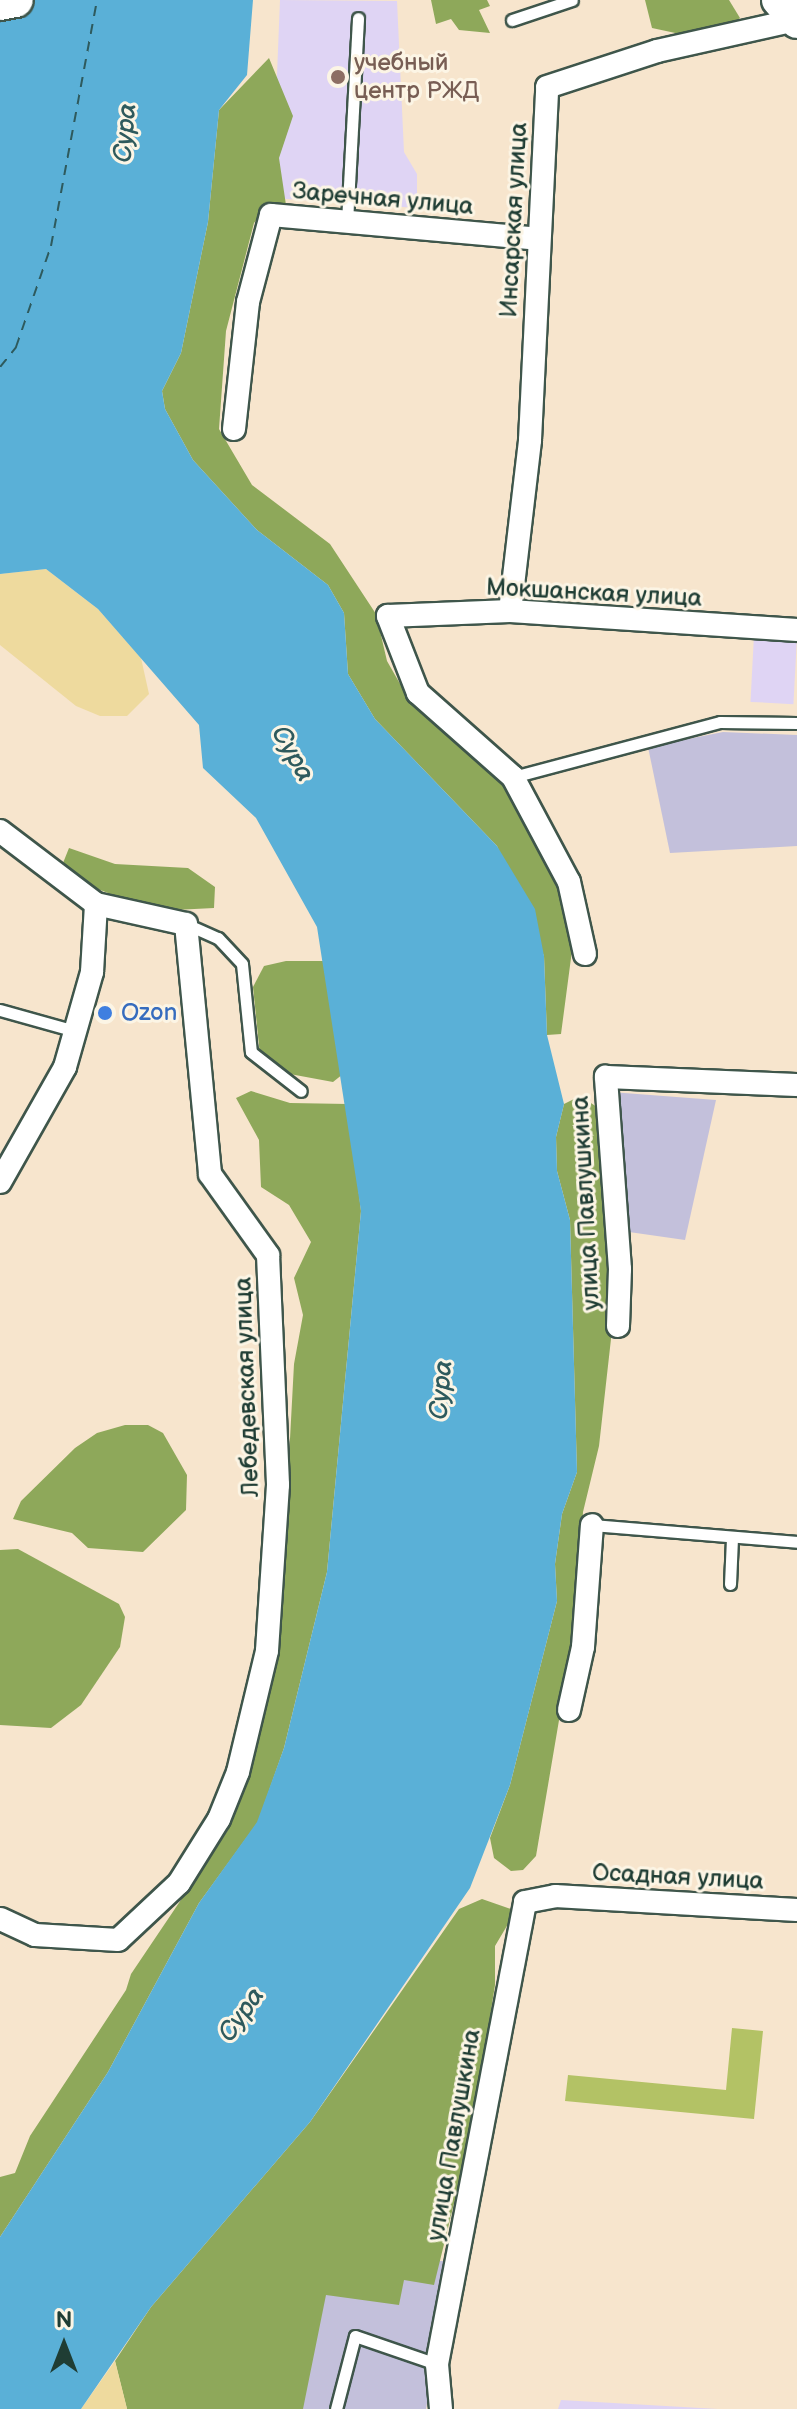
<!DOCTYPE html>
<html>
<head>
<meta charset="utf-8">
<style>
  body { margin:0 }
  #map { position:relative; width:797px; height:2409px; overflow:hidden; background:#f7e5cd; font-family:"Balsamiq Sans",sans-serif }
  div>[style] { position:absolute }
  .built>* { inset:0; background:#dfd4f4; transform-origin:0 0 }
  .industrial>* { inset:0; background:#c3c0db }
  .green>* { inset:0; background:#b3c265 }
  .forest>* { inset:0; background:#8ea85a }
  .sand>* { inset:0; background:#eeda9e }
  .water>* { inset:0; background:#5ab0d7 }
  .ferry>* { height:2px; margin-top:-1px; transform-origin:0; background:repeating-linear-gradient(90deg,#2e5a5d 0 10px,transparent 0 18px) }
  .roads { filter:drop-shadow(2px 0 #3f564b) drop-shadow(-2px 0 #3f564b) drop-shadow(0 2px #3f564b) drop-shadow(0 -2px #3f564b) }
  .service>* { height:11px; margin:-5.5px; padding:0 5.5px; transform-origin:5.5px; border-radius:5.5px; background:#fff }
  .minor>* { height:22px; margin:-11px; padding:0 11px; transform-origin:11px; border-radius:11px; background:#fff }
  .secondary>* { height:32px; margin:-16px; padding:0 16px; transform-origin:16px; border-radius:16px; background:#fff }
  .primary>* { height:34px; margin:-17px; padding:0 17px; transform-origin:17px; border-radius:17px; background:#fff }
  .dots>* { width:22px; height:22px; translate:-50% -50%; box-sizing:border-box; border:4px solid #fcf5e5; border-radius:50% }
  span { translate:-50% -50%; white-space:nowrap; text-align:center; line-height:1.15; -webkit-text-stroke:6px #fcf5e5; paint-order:stroke }
  .education-label { font-size:24px; color:#785e54 }
  .left { translate:0 -50%; text-align:left }
  .street-label { font-size:24px; color:#1f3d34 }
  .shop-label { font-size:24px; color:#366cbe }
  .water-label { font-size:26px; color:#2e5a5d; font-style:italic }
  .north { position:absolute; left:24px; top:2305px; width:80px; height:80px; -webkit-text-stroke:6px #fcf5e5; paint-order:stroke; rotate:0deg; font-size:22px; font-weight:700; line-height:32px; text-align:center; color:#1f3d34 }
  .north::after { content:''; display:block; margin:auto; width:28px; height:36px; background:#1f3d34; clip-path:polygon(50% 0,100% 100%,50% 72%,0 100%) }
</style>
</head>
<body>
<div id="map">
  <div class="built">
    <i style="clip-path:polygon(280px 0,397px 1px,404px 152px,417px 174px,417px 208px,272px 198px)"></i>
    <i style="left:754px;top:635px;width:43px;height:67px;rotate:3deg"></i>
    <i style="clip-path:polygon(561px 2400px,718px 2409px,558px 2409px)"></i>
  </div>
  <div class="industrial">
    <i style="clip-path:polygon(723px 732px,797px 735px,797px 846px,670px 853px,648px 747px)"></i>
    <i style="clip-path:polygon(611px 1092px,716px 1100px,685px 1240px,629px 1232px,614px 1163px)"></i>
    <i style="clip-path:polygon(393px 2261px,450px 2261px,426px 2409px,283px 2409px,311px 2285px)"></i>
  </div>
  <div class="green">
    <i style="clip-path:polygon(732px 2028px,763px 2031px,754px 2119px,565px 2101px,568px 2075px,726px 2090px)"></i>
  </div>
  <div class="forest">
    <i style="clip-path:polygon(431px 0,487px 0,490px 6px,479px 10px,490px 33px,459px 30px,451px 19px,436px 24px)"></i>
    <i style="clip-path:polygon(645px 0,729px 0,740px 18px,729px 27px,680px 34px,652px 28px)"></i>
    <i style="clip-path:polygon(269px 58px,293px 116px,279px 158px,286px 205px,269px 204px,254px 223px,226px 331px,219px 429px,252px 485px,330px 544px,376px 614px,387px 661px,407px 696px,505px 781px,558px 880px,573px 943px,561px 1034px,547px 1035px,544px 956px,497px 846px,375px 719px,348px 674px,344px 613px,328px 585px,257px 530px,193px 460px,165px 409px,162px 391px,181px 353px,208px 222px,219px 110px)"></i>
    <i style="clip-path:polygon(69px 848px,115px 864px,188px 868px,215px 887px,214px 908px,155px 911px,82px 883px,63px 863px)"></i>
    <i style="clip-path:polygon(286px 961px,323px 961px,343px 1074px,333px 1082px,279px 1072px,260px 1055px,253px 987px,264px 966px)"></i>
    <i style="clip-path:polygon(251px 1091px,290px 1103px,348px 1104px,361px 1211px,327px 1572px,284px 1748px,258px 1822px,199px 1903px,108px 2072px,0 2237px,0 2177px,15px 2173px,30px 2136px,126px 1990px,131px 1974px,228px 1830px,248px 1770px,279px 1645px,294px 1364px,303px 1315px,294px 1278px,311px 1242px,289px 1205px,261px 1187px,259px 1140px,236px 1098px)"></i>
    <i style="clip-path:polygon(580px 1096px,597px 1107px,614px 1272px,611px 1339px,599px 1446px,583px 1512px,577px 1614px,536px 1856px,523px 1870px,511px 1871px,494px 1858px,490px 1838px,510px 1785px,557px 1601px,555px 1564px,562px 1514px,577px 1472px,570px 1220px,557px 1171px,556px 1137px,564px 1104px)"></i>
    <i style="clip-path:polygon(125px 1425px,148px 1425px,163px 1433px,187px 1475px,186px 1510px,143px 1552px,88px 1548px,72px 1533px,13px 1519px,21px 1501px,75px 1448px,97px 1433px)"></i>
    <i style="clip-path:polygon(18px 1549px,119px 1604px,125px 1617px,120px 1647px,81px 1705px,51px 1728px,0 1725px,0 1550px)"></i>
    <i style="clip-path:polygon(482px 1899px,511px 1909px,511px 1919px,495px 1946px,495px 1985px,473px 2126px,434px 2285px,404px 2280px,399px 2305px,326px 2295px,303px 2409px,127px 2409px,115px 2361px,151px 2307px,310px 2122px,459px 1909px)"></i>
  </div>
  <div class="sand">
    <i style="clip-path:polygon(46px 569px,98px 609px,141px 658px,149px 694px,127px 716px,100px 716px,76px 706px,0 645px,0 574px)"></i>
    <i style="clip-path:polygon(115px 2361px,127px 2409px,81px 2409px)"></i>
  </div>
  <div class="water">
    <i style="clip-path:polygon(0 0,253px 0,247px 75px,219px 110px,208px 222px,181px 353px,162px 391px,165px 409px,193px 460px,257px 530px,328px 585px,344px 613px,348px 674px,375px 719px,497px 846px,535px 909px,544px 956px,547px 1035px,564px 1104px,556px 1137px,557px 1171px,570px 1220px,577px 1472px,562px 1514px,555px 1564px,557px 1601px,510px 1785px,470px 1888px,310px 2122px,151px 2307px,81px 2409px,0 2409px,0 2237px,108px 2072px,199px 1903px,257px 1822px,284px 1748px,327px 1572px,361px 1211px,317px 927px,256px 818px,203px 768px,199px 725px,98px 609px,46px 569px,0 574px)"></i>
  </div>
  <div class="ferry">
    <i style="left:0;top:367px;width:26px;rotate:-51deg"></i>
    <i style="left:16px;top:347px;width:107px;rotate:-70.9deg"></i>
    <i style="left:51px;top:246px;width:250px;rotate:-79.4deg"></i>
  </div>
  <div class="roads">
    <div class="service">
      <i style="left:512px;top:20px;width:63px;rotate:-18.4deg"></i>
      <i style="left:347px;top:222px;width:204px;rotate:-86.9deg"></i>
      <i style="left:513px;top:777px;width:214px;rotate:-14.9deg"></i>
      <i style="left:720px;top:722px;width:77px;rotate:0.7deg"></i>
      <i style="left:186px;top:924px;width:35px;rotate:24deg"></i>
      <i style="left:218px;top:938px;width:35px;rotate:47deg"></i>
      <i style="left:242px;top:964px;width:88px;rotate:84.2deg"></i>
      <i style="left:251px;top:1052px;width:63px;rotate:38deg"></i>
      <i style="left:0;top:1010px;width:78px;rotate:15.6deg"></i>
      <i style="left:592px;top:1525px;width:206px;rotate:4.7deg"></i>
      <i style="left:730px;top:1584px;width:46px;rotate:-87.5deg"></i>
      <i style="left:336px;top:2409px;width:75px;rotate:-75.4deg"></i>
      <i style="left:355px;top:2336px;width:87px;rotate:18.9deg"></i>
    </div>
    <div class="minor">
      <i style="left:234px;top:429px;width:128px;rotate:-83.7deg"></i>
      <i style="left:248px;top:302px;width:90px;rotate:-75.2deg"></i>
      <i style="left:271px;top:215px;width:268px;rotate:5.1deg"></i>
      <i style="left:510px;top:611px;width:172px;rotate:-83.3deg"></i>
      <i style="left:530px;top:440px;width:353px;rotate:-87.2deg"></i>
      <i style="left:547px;top:87px;width:116px;rotate:-18.1deg"></i>
      <i style="left:657px;top:51px;width:142px;rotate:-12.6deg"></i>
      <i style="left:0;top:831px;width:121px;rotate:37.2deg"></i>
      <i style="left:96px;top:904px;width:92px;rotate:12.5deg"></i>
      <i style="left:186px;top:924px;width:251px;rotate:84.5deg"></i>
      <i style="left:210px;top:1174px;width:100px;rotate:54.4deg"></i>
      <i style="left:268px;top:1255px;width:230px;rotate:87.5deg"></i>
      <i style="left:278px;top:1485px;width:166px;rotate:93.8deg"></i>
      <i style="left:267px;top:1651px;width:124px;rotate:103.5deg"></i>
      <i style="left:238px;top:1772px;width:51px;rotate:112deg"></i>
      <i style="left:219px;top:1819px;width:75px;rotate:122deg"></i>
      <i style="left:179px;top:1883px;width:83px;rotate:136.9deg"></i>
      <i style="left:118px;top:1940px;width:83px;rotate:-176.6deg"></i>
      <i style="left:35px;top:1935px;width:38px;rotate:-155deg"></i>
      <i style="left:585px;top:954px;width:74px;rotate:-102.5deg"></i>
      <i style="left:569px;top:882px;width:119px;rotate:-118.1deg"></i>
      <i style="left:513px;top:777px;width:127px;rotate:-138.5deg"></i>
      <i style="left:418px;top:693px;width:83px;rotate:-111.3deg"></i>
      <i style="left:388px;top:616px;width:122px;rotate:-2.3deg"></i>
      <i style="left:510px;top:611px;width:288px;rotate:3.8deg"></i>
      <i style="left:0;top:1182px;width:132px;rotate:-60.5deg"></i>
      <i style="left:65px;top:1067px;width:99px;rotate:-74.1deg"></i>
      <i style="left:92px;top:972px;width:68px;rotate:-86.6deg"></i>
      <i style="left:618px;top:1326px;width:57px;rotate:-88deg"></i>
      <i style="left:620px;top:1269px;width:193px;rotate:-94.2deg"></i>
      <i style="left:606px;top:1077px;width:191px;rotate:2.4deg"></i>
      <i style="left:569px;top:1710px;width:65px;rotate:-77.5deg"></i>
      <i style="left:583px;top:1647px;width:122px;rotate:-85.8deg"></i>
      <i style="left:441px;top:2409px;width:45px;rotate:-95.1deg"></i>
      <i style="left:437px;top:2364px;width:470px;rotate:-79.2deg"></i>
      <i style="left:525px;top:1902px;width:31px;rotate:-11deg"></i>
      <i style="left:555px;top:1896px;width:242px;rotate:3.3deg"></i>
    </div>
    <div class="secondary">
      <i style="left:778px;top:0;width:29px;rotate:49deg"></i>
    </div>
    <div class="primary">
      <i style="left:0;top:3px;width:16px;rotate:-11deg"></i>
    </div>
  </div>
  <div class="dots">
    <i style="left:338px;top:77px;background:#8d6e63"></i>
    <i style="left:105px;top:1013px;background:#3f7fe0"></i>
  </div>
  <div class="education-label">
    <span class="left" style="left:354px;top:77px">учебный<br>центр РЖД</span>
  </div>
  <div class="street-label">
    <span style="left:383px;top:199px;rotate:5deg">Заречная улица</span>
    <span style="left:514px;top:220px;rotate:-87deg">Инсарская улица</span>
    <span style="left:594px;top:593px;rotate:3deg">Мокшанская улица</span>
    <span style="left:586px;top:1203px;rotate:-93deg">улица Павлушкина</span>
    <span style="left:247px;top:1387px;rotate:-92deg">Лебедевская улица</span>
    <span style="left:678px;top:1877px;rotate:3deg">Осадная улица</span>
    <span style="left:454px;top:2135px;rotate:-80deg">улица Павлушкина</span>
  </div>
  <div class="shop-label">
    <span class="left" style="left:121px;top:1013px">Ozon</span>
  </div>
  <div class="water-label">
    <span style="left:126px;top:133px;rotate:-85deg">Сура</span>
    <span style="left:292px;top:754px;rotate:60deg">Сура</span>
    <span style="left:442px;top:1390px;rotate:-85deg">Сура</span>
    <span style="left:242px;top:2015px;rotate:-55deg">Сура</span>
  </div>
  <div class="north">N</div>
</div>
</body>
</html>
